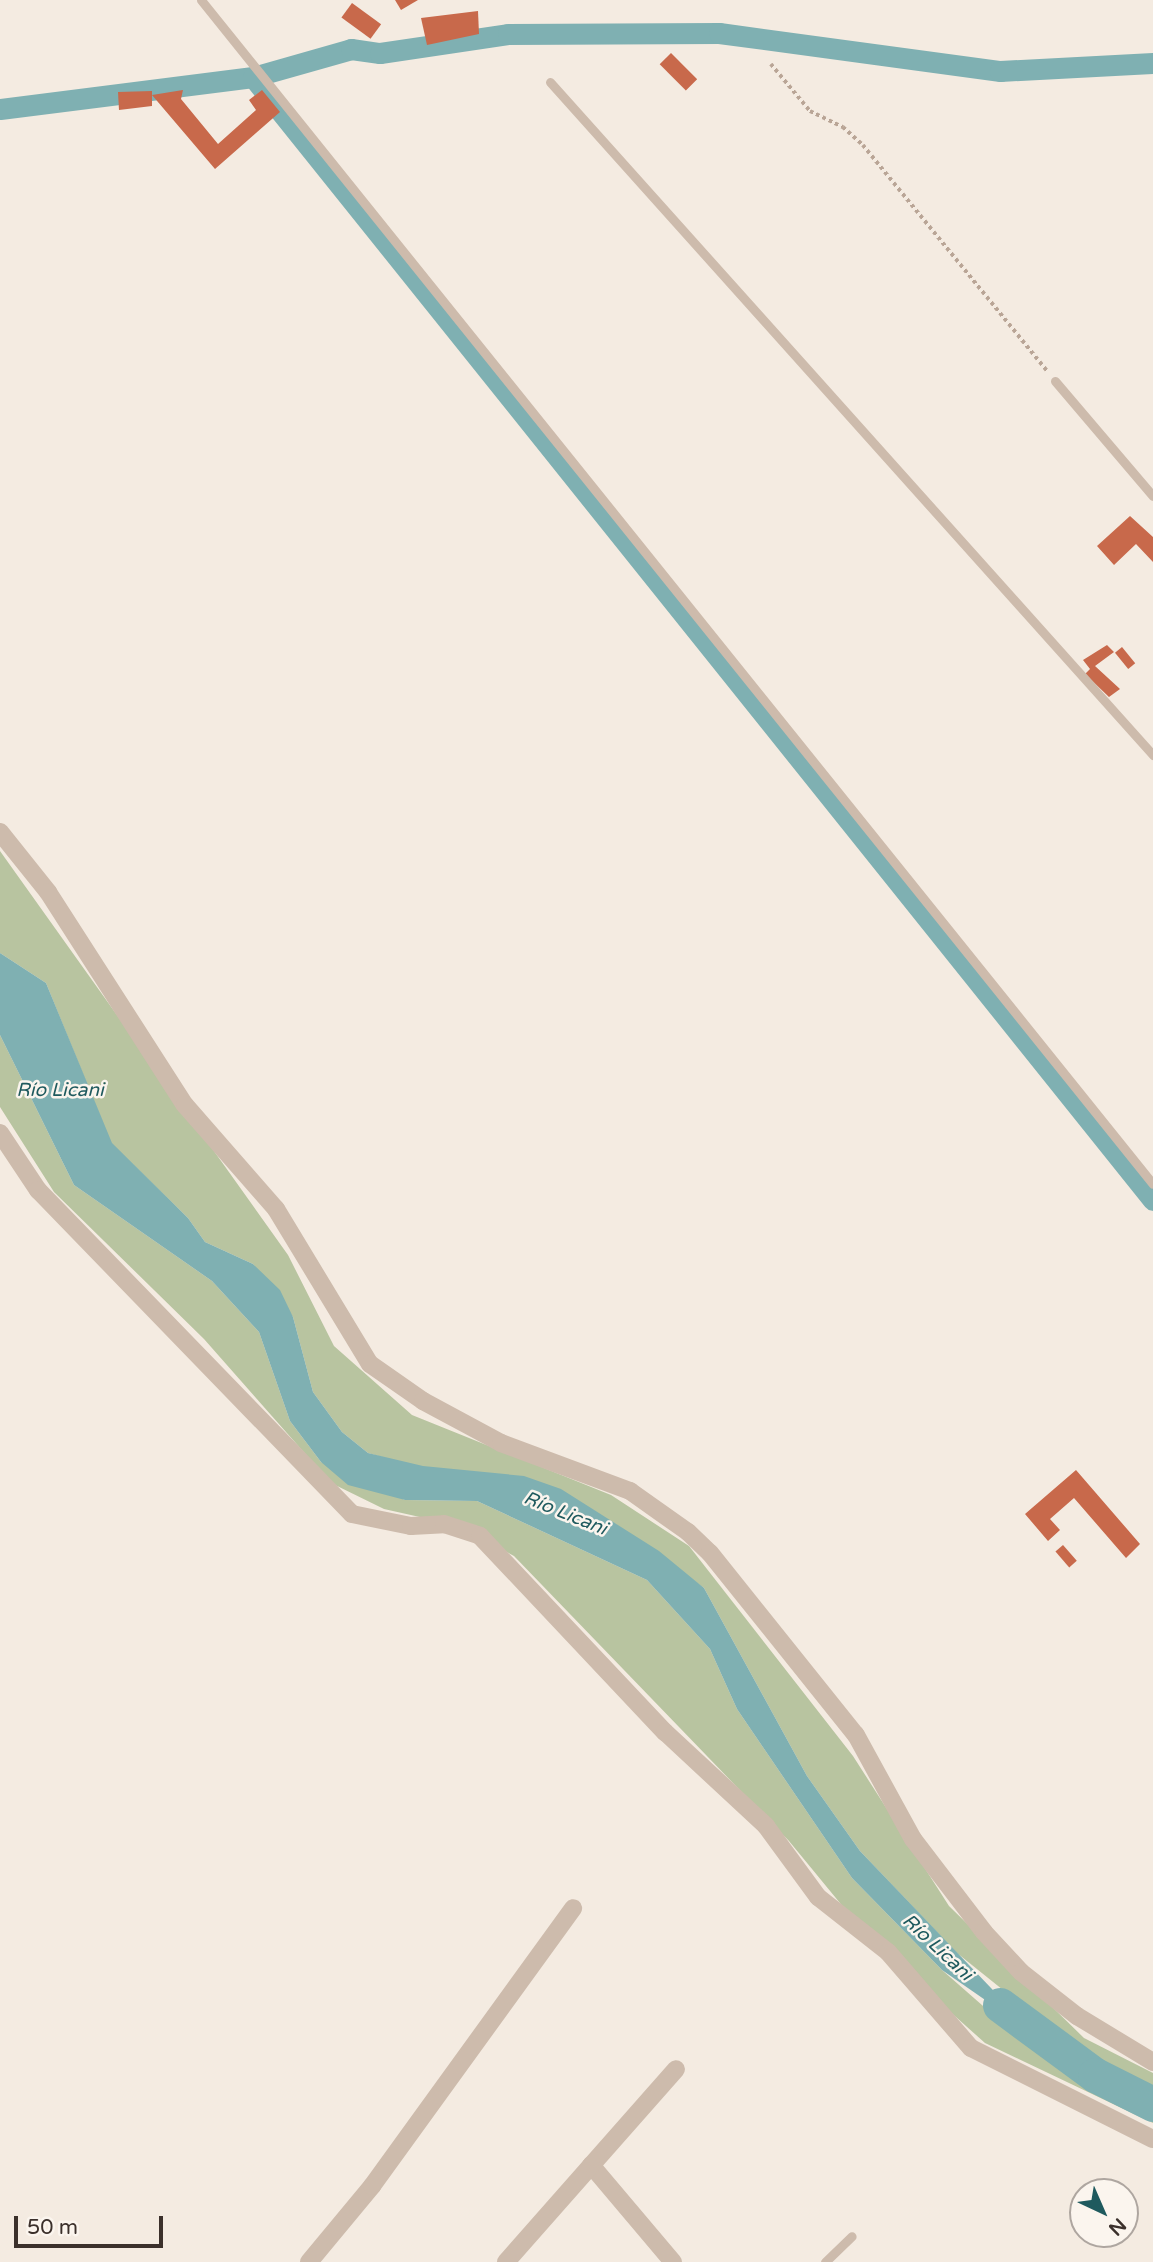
<!DOCTYPE html>
<html>
<head>
<meta charset="utf-8">
<style>
  body { margin:0 }
  #map { position:relative; width:1153px; height:2262px; overflow:hidden; background:#f4ebe1; font-family:"Varela Round",sans-serif }
  div>[style] { position:absolute }
  .green>* { inset:0; background:#b8c4a0 }
  .water>* { inset:0; background:#7fb0b2 }
  .canal>* { height:21px; margin:-10.5px; padding:0 10.5px; transform-origin:10.5px; border-radius:10.5px; background:#7fb0b2 }
  .river>* { height:35px; margin:-17.5px; padding:0 17.5px; transform-origin:17.5px; border-radius:17.5px; background:#7fb0b2 }
  .building>* { inset:0; background:#c8694b; transform-origin:0 0 }
  .path>* { height:3.5px; margin-top:-1.75px; transform-origin:0; background:repeating-linear-gradient(90deg,#b9a596 0 3.5px,transparent 0 7px) }
  .service>* { height:9px; margin:-4.5px; padding:0 4.5px; transform-origin:4.5px; border-radius:4.5px; background:#cdbbac }
  .minor>* { height:18px; margin:-9px; padding:0 9px; transform-origin:9px; border-radius:9px; background:#cdbbac }
  span { translate:-50% -50%; white-space:nowrap; text-align:center; line-height:1.15; -webkit-text-stroke:5px #fbf5ee; paint-order:stroke }
  .water-label { font-size:19px; color:#1f5a5e; font-style:italic }
  .north { position:absolute; left:1069px; top:2178px; width:70px; height:70px; box-sizing:border-box; background:#fbf5ee; border:2px solid #aea6a0; border-radius:50%; rotate:136deg; font-size:19px; font-weight:700; line-height:28px; text-align:center; color:#3b302b }
  .north::after { content:''; display:block; margin:auto; width:24px; height:32px; background:#1f5a5e; clip-path:polygon(50% 0,100% 100%,50% 72%,0 100%) }
  .scale { position:absolute; left:14px; top:2216px; width:149px; height:32px; box-sizing:border-box; border:4px solid #3b302b; border-top:0; padding-left:9px; font-size:21px; line-height:24px; white-space:nowrap; color:#3b302b; -webkit-text-stroke:5px #fbf5ee; paint-order:stroke }
</style>
</head>
<body>
<div id="map">
  <div class="green">
    <i style="clip-path:polygon(0 851px,288px 1255px,334px 1346px,412px 1415px,611px 1495px,689px 1546px,853px 1756px,949px 1906px,1084px 2038px,1153px 2073px,1153px 2088px,1118px 2074px,1070px 2044px,957px 1953px,860px 1851px,807px 1776px,704px 1588px,614px 1523px,368px 1453px,342px 1432px,313px 1392px,293px 1317px,253px 1264px,205px 1242px,188px 1218px,111px 1143px,46px 983px,0 953px)"></i>
    <i style="clip-path:polygon(0 1035px,74px 1185px,212px 1281px,259px 1332px,290px 1421px,321px 1462px,405px 1500px,477px 1501px,647px 1580px,710px 1649px,737px 1709px,852px 1878px,942px 1970px,1023px 2041px,1153px 2110px,1153px 2123px,985px 2043px,872px 1942px,789px 1841px,514px 1556px,460px 1526px,384px 1509px,331px 1483px,204px 1339px,54px 1192px,0 1107px)"></i>
  </div>
  <div class="water">
    <i style="clip-path:polygon(0 953px,46px 983px,112px 1143px,188px 1218px,205px 1242px,253px 1264px,280px 1290px,293px 1317px,313px 1392px,342px 1432px,368px 1453px,423px 1466px,524px 1476px,561px 1489px,659px 1551px,704px 1588px,807px 1776px,860px 1851px,1037px 2036px,942px 1970px,852px 1878px,737px 1709px,710px 1649px,647px 1580px,477px 1501px,405px 1500px,348px 1485px,321px 1462px,290px 1421px,259px 1332px,212px 1281px,74px 1185px,0 1035px)"></i>
  </div>
  <div class="canal">
    <i style="left:253px;top:77px;width:102px;rotate:-15.9deg"></i>
    <i style="left:351px;top:49px;width:29px;rotate:8deg"></i>
    <i style="left:380px;top:53px;width:129px;rotate:-8.4deg"></i>
    <i style="left:508px;top:34px;width:211px;rotate:-0.3deg"></i>
    <i style="left:719px;top:33px;width:284px;rotate:7.7deg"></i>
    <i style="left:1000px;top:71px;width:153px;rotate:-3deg"></i>
    <i style="left:0;top:109px;width:255px;rotate:-7.2deg"></i>
    <i style="left:253px;top:77px;width:1439px;rotate:51.29deg"></i>
  </div>
  <div class="river">
    <i style="left:1000px;top:2005px;width:118px;rotate:36.4deg"></i>
    <i style="left:1095px;top:2075px;width:65px;rotate:26.6deg"></i>
  </div>
  <div class="building">
    <i style="clip-path:polygon(395px 0,418px 0,401px 10px)"></i>
    <i style="left:352px;top:3px;width:36px;height:18px;rotate:36deg"></i>
    <i style="clip-path:polygon(478px 11px,479px 34px,427px 45px,421px 18px)"></i>
    <i style="left:671px;top:53px;width:37px;height:16px;rotate:45deg"></i>
    <i style="clip-path:polygon(183px 90px,181px 99px,218px 144px,256px 110px,249px 100px,262px 90px,280px 112px,215px 169px,152px 95px)"></i>
    <i style="clip-path:polygon(152px 91px,152px 106px,119px 110px,118px 92px)"></i>
    <i style="clip-path:polygon(1130px 516px,1153px 537px,1153px 562px,1136px 544px,1114px 565px,1097px 546px)"></i>
    <i style="clip-path:polygon(1107px 645px,1114px 652px,1095px 666px,1120px 689px,1109px 697px,1085px 674px,1090px 669px,1083px 660px)"></i>
    <i style="left:1122px;top:647px;width:21px;height:9px;rotate:51deg"></i>
    <i style="clip-path:polygon(1076px 1470px,1140px 1544px,1126px 1558px,1074px 1498px,1050px 1519px,1060px 1530px,1048px 1541px,1025px 1514px)"></i>
    <i style="left:1063px;top:1545px;width:21px;height:10px;rotate:49deg"></i>
  </div>
  <div class="path">
    <i style="left:771px;top:64px;width:61px;rotate:50.3deg"></i>
    <i style="left:810px;top:111px;width:37px;rotate:26deg"></i>
    <i style="left:843px;top:127px;width:27px;rotate:42deg"></i>
    <i style="left:863px;top:145px;width:291px;rotate:50.8deg"></i>
  </div>
  <div class="service">
    <i style="left:201px;top:0;width:1519px;rotate:51.2deg"></i>
    <i style="left:550px;top:82px;width:904px;rotate:48.14deg"></i>
    <i style="left:1055px;top:381px;width:151px;rotate:49.6deg"></i>
    <i style="left:825px;top:2262px;width:37px;rotate:-44deg"></i>
  </div>
  <div class="minor">
    <i style="left:0;top:832px;width:77px;rotate:51.3deg"></i>
    <i style="left:48px;top:892px;width:253px;rotate:57.3deg"></i>
    <i style="left:185px;top:1105px;width:138px;rotate:48.8deg"></i>
    <i style="left:276px;top:1209px;width:181px;rotate:58.8deg"></i>
    <i style="left:370px;top:1364px;width:65px;rotate:34.9deg"></i>
    <i style="left:423px;top:1401px;width:89px;rotate:28.3deg"></i>
    <i style="left:501px;top:1443px;width:138px;rotate:20.4deg"></i>
    <i style="left:630px;top:1491px;width:71px;rotate:35.3deg"></i>
    <i style="left:688px;top:1532px;width:30px;rotate:44deg"></i>
    <i style="left:710px;top:1553px;width:233px;rotate:51.3deg"></i>
    <i style="left:856px;top:1735px;width:119px;rotate:61.3deg"></i>
    <i style="left:913px;top:1839px;width:117px;rotate:52.6deg"></i>
    <i style="left:984px;top:1932px;width:54px;rotate:47.2deg"></i>
    <i style="left:1021px;top:1972px;width:71px;rotate:38.2deg"></i>
    <i style="left:1077px;top:2016px;width:89px;rotate:31.2deg"></i>
    <i style="left:0;top:1133px;width:69px;rotate:56.3deg"></i>
    <i style="left:38px;top:1190px;width:451px;rotate:45.9deg"></i>
    <i style="left:352px;top:1514px;width:60px;rotate:11.5deg"></i>
    <i style="left:411px;top:1526px;width:33px;rotate:-3deg"></i>
    <i style="left:444px;top:1524px;width:38px;rotate:18deg"></i>
    <i style="left:480px;top:1536px;width:270px;rotate:46.7deg"></i>
    <i style="left:665px;top:1732px;width:138px;rotate:42.9deg"></i>
    <i style="left:766px;top:1826px;width:88px;rotate:53.8deg"></i>
    <i style="left:818px;top:1897px;width:89px;rotate:38.2deg"></i>
    <i style="left:888px;top:1952px;width:127px;rotate:49.2deg"></i>
    <i style="left:971px;top:2048px;width:203px;rotate:26.6deg"></i>
    <i style="left:591px;top:2165px;width:127px;rotate:49.8deg"></i>
    <i style="left:309px;top:2262px;width:99px;rotate:-50.3deg"></i>
    <i style="left:372px;top:2186px;width:343px;rotate:-54.1deg"></i>
    <i style="left:506px;top:2262px;width:257px;rotate:-48.6deg"></i>
  </div>
  <div class="water-label">
    <span style="left:60px;top:1091px">Río Licani</span>
    <span style="left:565px;top:1514px;rotate:22deg">Río Licani</span>
    <span style="left:937px;top:1948px;rotate:43deg">Río Licani</span>
  </div>
  <div class="north">N</div>
  <div class="scale">50 m</div>
</div>
</body>
</html>
